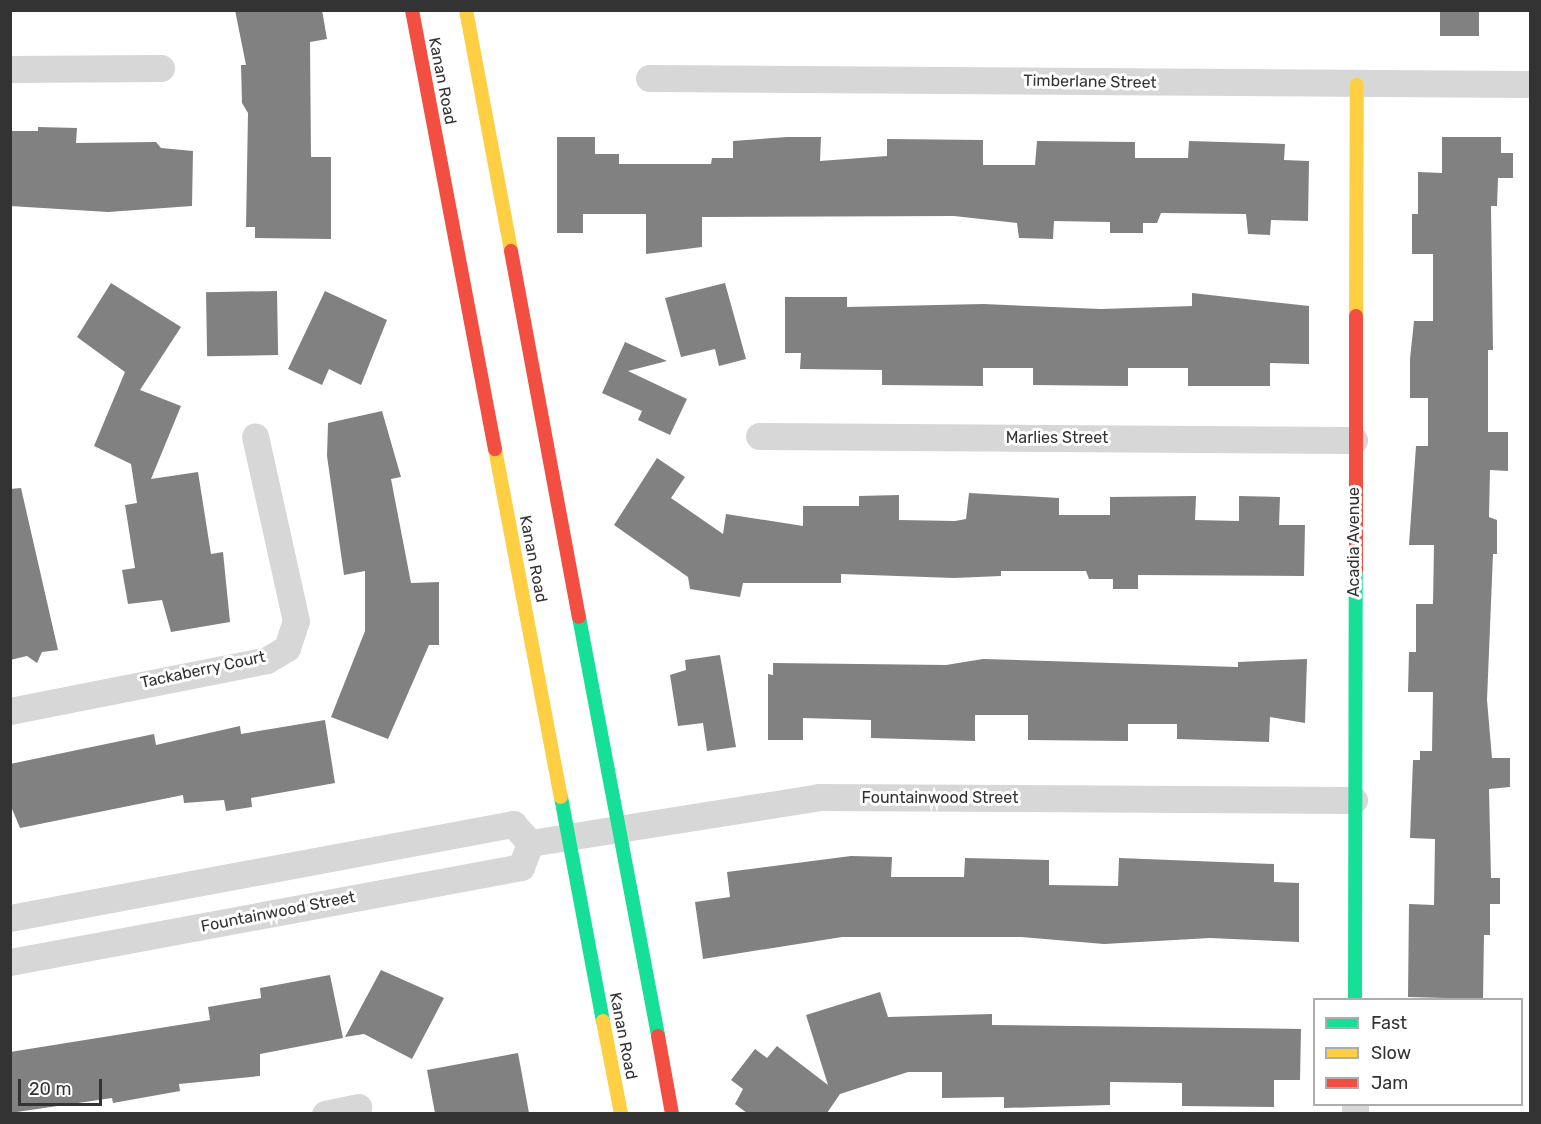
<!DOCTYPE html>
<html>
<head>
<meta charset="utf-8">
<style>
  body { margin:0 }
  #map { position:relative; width:1541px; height:1124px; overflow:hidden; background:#fff; font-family:Rubik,sans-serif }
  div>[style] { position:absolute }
  .building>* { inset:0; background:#818181; transform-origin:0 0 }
  .street>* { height:27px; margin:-13.5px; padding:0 13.5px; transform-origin:13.5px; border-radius:13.5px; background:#d7d7d7 }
  .fast>* { height:14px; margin:-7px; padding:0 7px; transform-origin:7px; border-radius:7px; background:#16e098 }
  .slow>* { height:14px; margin:-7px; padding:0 7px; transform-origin:7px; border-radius:7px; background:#ffcf43 }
  .jam>* { height:14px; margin:-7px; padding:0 7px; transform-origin:7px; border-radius:7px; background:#f24e42 }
  span { translate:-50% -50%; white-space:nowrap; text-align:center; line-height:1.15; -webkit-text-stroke:6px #fff; paint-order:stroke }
  .street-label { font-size:16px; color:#333 }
  .frame { position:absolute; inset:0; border:12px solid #333; pointer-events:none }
  .legend { position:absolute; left:1313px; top:998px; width:210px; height:108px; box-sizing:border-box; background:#fff; border:2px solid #adadad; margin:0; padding:8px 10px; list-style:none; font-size:18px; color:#333 }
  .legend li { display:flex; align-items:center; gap:12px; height:30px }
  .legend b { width:30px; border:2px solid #adadad }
  .scale { position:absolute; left:18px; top:1079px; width:84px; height:27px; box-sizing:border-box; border:3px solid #333; border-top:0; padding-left:8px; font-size:18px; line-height:21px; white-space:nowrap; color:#333; -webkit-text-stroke:4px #fff; paint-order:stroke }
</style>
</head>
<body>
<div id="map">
  <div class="building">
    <i style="clip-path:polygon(235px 10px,322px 10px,327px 39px,310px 42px,311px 157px,331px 157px,331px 239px,255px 238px,255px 227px,246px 227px,248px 113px,242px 103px,241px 65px,246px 65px)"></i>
    <i style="left:1440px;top:10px;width:39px;height:26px"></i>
    <i style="clip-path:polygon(38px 127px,77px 128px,76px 143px,156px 142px,161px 148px,193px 151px,192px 206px,108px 212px,10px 206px,10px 131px,38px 131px)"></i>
    <i style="clip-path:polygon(557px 137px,595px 137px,595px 154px,619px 154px,619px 164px,711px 164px,712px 158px,733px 158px,733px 141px,787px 137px,821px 137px,820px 161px,887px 156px,887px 139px,983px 140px,983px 165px,1035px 165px,1037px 141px,1135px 142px,1135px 158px,1188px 158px,1189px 141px,1285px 144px,1284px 160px,1309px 161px,1308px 221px,1271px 220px,1270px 235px,1248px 234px,1246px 214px,1161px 213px,1157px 223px,1143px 223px,1143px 233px,1110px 233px,1110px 222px,1054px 221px,1053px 239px,1019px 238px,1017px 223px,954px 216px,702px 217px,702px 247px,646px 254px,646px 214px,583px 214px,583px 233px,557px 233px)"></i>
    <i style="clip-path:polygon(1442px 137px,1501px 137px,1501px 153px,1513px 153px,1513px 178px,1498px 178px,1497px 206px,1491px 206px,1493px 350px,1488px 350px,1488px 432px,1508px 432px,1508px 471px,1490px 470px,1489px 517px,1497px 520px,1497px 554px,1493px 554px,1487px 700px,1492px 758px,1510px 758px,1510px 787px,1489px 789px,1491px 878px,1500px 878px,1500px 904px,1490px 904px,1490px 935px,1484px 935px,1483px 999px,1408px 997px,1409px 904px,1434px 905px,1435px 839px,1410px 838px,1413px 760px,1420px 760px,1420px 751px,1432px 751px,1433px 692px,1408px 692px,1409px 652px,1416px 652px,1416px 604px,1433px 604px,1434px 545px,1409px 545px,1416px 446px,1428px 446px,1428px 398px,1410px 398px,1410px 359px,1414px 321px,1433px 321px,1433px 254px,1412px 254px,1412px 214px,1418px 214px,1418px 172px,1442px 173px)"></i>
    <i style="clip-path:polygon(111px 283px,181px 327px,140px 390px,181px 406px,151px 479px,198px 472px,211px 554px,223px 552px,230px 622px,171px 632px,162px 600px,128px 604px,122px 570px,135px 568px,125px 505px,137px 503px,131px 464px,94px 446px,125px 372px,77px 337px)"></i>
    <i style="clip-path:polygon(725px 283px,746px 359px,719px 366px,715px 349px,681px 357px,665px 298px)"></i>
    <i style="left:277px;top:291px;width:64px;height:71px;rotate:89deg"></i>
    <i style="clip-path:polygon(325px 291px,387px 320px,361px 385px,329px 369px,322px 385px,288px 369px)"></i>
    <i style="clip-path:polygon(1192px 293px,1309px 306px,1309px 364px,1270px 363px,1270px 386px,1188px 386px,1188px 368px,1128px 368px,1128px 386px,1033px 385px,1033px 368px,983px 368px,983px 386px,882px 385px,882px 370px,800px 369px,801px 353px,785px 353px,785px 297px,847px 297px,847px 307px,983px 304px,1101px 309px,1192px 306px)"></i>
    <i style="clip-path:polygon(625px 342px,667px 361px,628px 371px,687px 399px,670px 435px,638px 420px,642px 411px,602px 393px)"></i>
    <i style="clip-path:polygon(382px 411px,401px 477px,391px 479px,411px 583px,439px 582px,439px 645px,429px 645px,388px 739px,331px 717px,365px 631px,365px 571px,344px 575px,327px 456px,328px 423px)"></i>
    <i style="clip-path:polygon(657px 458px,685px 477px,671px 498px,723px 534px,726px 514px,803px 526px,803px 506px,859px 506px,859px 496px,899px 495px,899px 520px,955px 521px,966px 519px,969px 493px,1059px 498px,1059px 515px,1110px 515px,1110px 497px,1196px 496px,1195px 520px,1239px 521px,1239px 496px,1280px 497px,1279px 525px,1305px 525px,1304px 576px,1138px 575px,1138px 589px,1113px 589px,1113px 579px,1089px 579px,1086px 571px,1001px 571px,1001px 576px,954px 578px,841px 574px,841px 583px,743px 583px,740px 597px,690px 589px,688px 577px,614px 525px)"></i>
    <i style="clip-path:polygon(21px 488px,58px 650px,42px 652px,37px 663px,27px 656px,10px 660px,10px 489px)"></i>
    <i style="clip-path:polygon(720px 655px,736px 747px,707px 751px,703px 723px,678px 726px,670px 675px,686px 670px,685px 660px)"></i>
    <i style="clip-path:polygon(983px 659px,1238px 667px,1238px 662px,1307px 659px,1305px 723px,1270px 717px,1269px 742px,1177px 739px,1177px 724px,1128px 724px,1128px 741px,1028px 740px,1028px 715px,975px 715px,975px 741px,871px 738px,871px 720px,803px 718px,803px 740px,768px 740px,768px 674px,773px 675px,773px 663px,946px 665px)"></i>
    <i style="clip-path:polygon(325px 720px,335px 783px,251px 798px,252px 807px,226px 811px,224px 800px,184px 803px,183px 795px,20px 828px,10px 804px,10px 764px,154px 734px,156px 745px,240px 726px,241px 734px)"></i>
    <i style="clip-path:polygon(851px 856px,892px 857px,891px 877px,964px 877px,965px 858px,1049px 860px,1049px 885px,1118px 886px,1119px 858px,1274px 864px,1274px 882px,1299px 883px,1299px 942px,1210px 938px,1104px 944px,1021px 937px,842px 937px,703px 959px,695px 902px,730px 897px,727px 872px)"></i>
    <i style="clip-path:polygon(381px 970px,444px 998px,412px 1059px,364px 1034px,345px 1037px)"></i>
    <i style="clip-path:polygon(330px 975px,343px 1038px,260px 1054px,260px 1076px,179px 1084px,180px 1091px,113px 1103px,112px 1098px,10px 1113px,10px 1052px,210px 1020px,208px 1007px,261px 998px,260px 988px)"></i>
    <i style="clip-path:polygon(880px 992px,888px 1017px,992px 1014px,992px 1025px,1301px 1029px,1300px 1080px,1274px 1080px,1274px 1107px,1182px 1106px,1182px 1083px,1110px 1082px,1110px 1105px,1004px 1108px,1004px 1097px,942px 1098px,942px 1072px,908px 1072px,840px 1094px,827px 1113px,747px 1113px,735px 1104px,743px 1089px,731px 1080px,755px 1049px,767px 1058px,777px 1046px,828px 1085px,806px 1015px)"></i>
    <i style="clip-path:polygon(518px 1053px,529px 1113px,435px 1113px,427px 1070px)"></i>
  </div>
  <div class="street">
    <i style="left:10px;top:69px;width:151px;rotate:-0.4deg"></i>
    <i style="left:649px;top:78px;width:881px;rotate:0.39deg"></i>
    <i style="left:759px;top:436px;width:595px;rotate:0.39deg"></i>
    <i style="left:10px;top:711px;width:262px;rotate:-11.2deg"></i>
    <i style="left:267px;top:660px;width:23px;rotate:-31deg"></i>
    <i style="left:287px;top:648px;width:28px;rotate:-72deg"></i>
    <i style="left:296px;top:621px;width:189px;rotate:-102.5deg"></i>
    <i style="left:530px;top:843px;width:293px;rotate:-9deg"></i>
    <i style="left:819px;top:797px;width:535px;rotate:0.32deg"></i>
    <i style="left:10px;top:918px;width:512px;rotate:-10.59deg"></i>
    <i style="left:513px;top:824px;width:25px;rotate:48deg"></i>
    <i style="left:10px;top:962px;width:520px;rotate:-10.53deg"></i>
    <i style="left:521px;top:867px;width:26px;rotate:-69deg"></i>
    <i style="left:1355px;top:1104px;width:10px;rotate:90deg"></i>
    <i style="left:325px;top:1114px;width:34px;rotate:-12deg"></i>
  </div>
  <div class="fast">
    <i style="left:579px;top:617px;width:426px;rotate:79.3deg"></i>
    <i style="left:561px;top:797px;width:228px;rotate:79.4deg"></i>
    <i style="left:1355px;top:1000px;width:430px;rotate:-89.9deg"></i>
  </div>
  <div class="slow">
    <i style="left:466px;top:10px;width:245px;rotate:79.4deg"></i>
    <i style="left:1356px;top:316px;width:231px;rotate:-89.8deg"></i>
    <i style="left:495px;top:449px;width:354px;rotate:79.3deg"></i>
    <i style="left:603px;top:1021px;width:95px;rotate:79deg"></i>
  </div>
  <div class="jam">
    <i style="left:412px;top:10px;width:447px;rotate:79.3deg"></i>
    <i style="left:511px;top:251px;width:372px;rotate:79.5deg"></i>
    <i style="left:1356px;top:570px;width:254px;rotate:-90deg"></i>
    <i style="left:658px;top:1036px;width:79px;rotate:79.8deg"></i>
  </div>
  <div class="street-label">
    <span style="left:442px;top:81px;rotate:79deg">Kanan Road</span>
    <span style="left:1090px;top:82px;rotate:1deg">Timberlane Street</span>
    <span style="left:1057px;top:438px">Marlies Street</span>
    <span style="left:1354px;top:542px;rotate:-90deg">Acadia Avenue</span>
    <span style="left:533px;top:559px;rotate:79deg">Kanan Road</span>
    <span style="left:203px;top:670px;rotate:-12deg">Tackaberry Court</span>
    <span style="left:940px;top:798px">Fountainwood Street</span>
    <span style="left:278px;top:912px;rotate:-11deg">Fountainwood Street</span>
    <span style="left:623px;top:1036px;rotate:79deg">Kanan Road</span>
  </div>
  <div class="frame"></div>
  <ul class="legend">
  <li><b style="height:8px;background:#16e098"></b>Fast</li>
  <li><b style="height:8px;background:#ffcf43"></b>Slow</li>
  <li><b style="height:8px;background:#f24e42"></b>Jam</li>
  </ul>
  <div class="scale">20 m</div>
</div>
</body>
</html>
